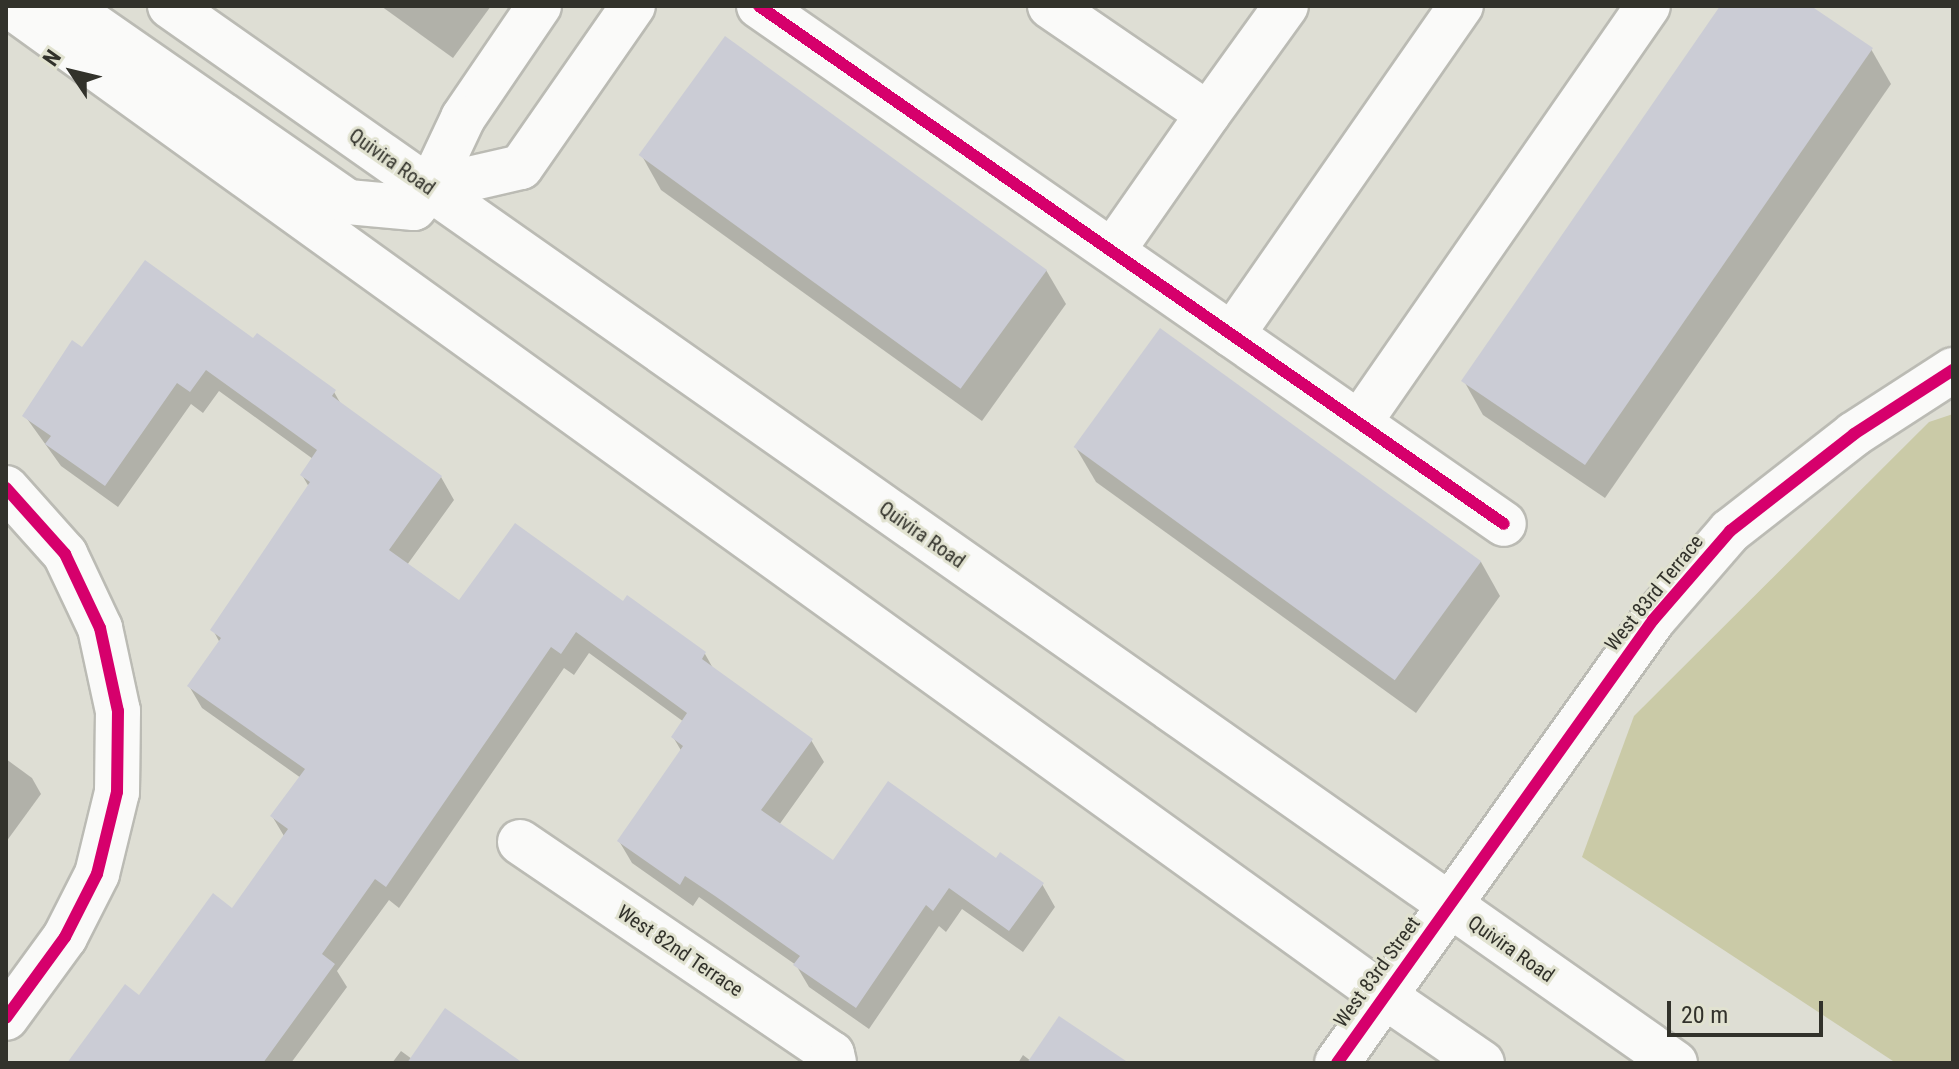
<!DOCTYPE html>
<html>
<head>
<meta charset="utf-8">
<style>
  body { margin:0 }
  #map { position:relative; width:1959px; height:1069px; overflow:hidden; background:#deded4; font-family:"Roboto Condensed",sans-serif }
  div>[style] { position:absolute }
  .green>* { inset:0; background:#cacaa7 }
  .shadow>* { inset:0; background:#0003 }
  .building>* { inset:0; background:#cbccd5; transform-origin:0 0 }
  .roads { filter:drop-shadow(2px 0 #bbbbb4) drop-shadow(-2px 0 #bbbbb4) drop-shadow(0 2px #bbbbb4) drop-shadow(0 -2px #bbbbb4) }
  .minor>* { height:44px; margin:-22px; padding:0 22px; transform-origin:22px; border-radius:22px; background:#fafaf9 }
  .major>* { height:44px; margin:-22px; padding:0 22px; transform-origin:22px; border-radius:22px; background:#fafaf9 }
  .cycleway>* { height:12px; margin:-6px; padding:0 6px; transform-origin:6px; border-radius:6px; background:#d6006c }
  span { translate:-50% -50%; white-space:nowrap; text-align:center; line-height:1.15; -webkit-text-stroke:6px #e1e2d0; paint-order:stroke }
  .street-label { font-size:20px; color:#32322b }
  .frame { position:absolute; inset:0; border:8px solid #32322b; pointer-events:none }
  .north { position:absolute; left:32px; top:32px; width:80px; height:80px; -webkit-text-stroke:6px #e1e2d0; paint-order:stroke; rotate:305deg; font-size:22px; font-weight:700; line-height:32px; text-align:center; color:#32322b }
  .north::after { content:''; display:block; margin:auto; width:28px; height:36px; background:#32322b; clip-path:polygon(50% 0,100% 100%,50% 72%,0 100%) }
  .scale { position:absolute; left:1667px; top:1001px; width:156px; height:36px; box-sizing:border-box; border:4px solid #32322b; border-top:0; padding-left:10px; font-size:24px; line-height:28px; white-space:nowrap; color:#32322b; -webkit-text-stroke:6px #e1e2d0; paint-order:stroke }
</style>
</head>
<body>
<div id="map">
  <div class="green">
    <i style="clip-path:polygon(1953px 414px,1953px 1063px,1896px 1063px,1582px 857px,1634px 716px,1929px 422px)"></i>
  </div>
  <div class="shadow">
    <i style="clip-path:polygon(381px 6px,491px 6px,453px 58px)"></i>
    <i style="clip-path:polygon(1722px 6px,1808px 6px,1871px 49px,1891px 84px,1605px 498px,1483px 415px,1464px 381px)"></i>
    <i style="clip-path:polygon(642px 156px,1046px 270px,1066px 304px,982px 421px,661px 190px)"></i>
    <i style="clip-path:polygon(254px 341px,334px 392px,342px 406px,441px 477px,454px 500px,407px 565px,460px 602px,624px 604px,705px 654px,714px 670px,811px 740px,824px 762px,779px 825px,833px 863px,996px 860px,1042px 884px,1055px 907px,1023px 952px,962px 909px,946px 932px,939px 926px,869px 1029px,809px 987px,796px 965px,730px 919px,699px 897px,693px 906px,632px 863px,619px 841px,682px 752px,673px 737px,684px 722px,589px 653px,574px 675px,564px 668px,399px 908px,389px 900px,337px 971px,347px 987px,291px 1063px,72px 1063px,233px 910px,284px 836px,272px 816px,301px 778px,202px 708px,189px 686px,220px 643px,213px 630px,309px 487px,302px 475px,313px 459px,219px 391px,203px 413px,191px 404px,118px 507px,61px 466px,25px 416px)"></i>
    <i style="clip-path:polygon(1076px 448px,1481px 562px,1500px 596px,1416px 713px,1096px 482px)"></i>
    <i style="clip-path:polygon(6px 759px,32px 778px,41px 794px,6px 842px)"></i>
    <i style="clip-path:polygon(401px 1051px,412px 1059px,520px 1063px,392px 1063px)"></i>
    <i style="clip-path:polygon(1023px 1055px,1031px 1061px,1125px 1063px,1018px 1063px)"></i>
  </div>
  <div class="building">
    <i style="clip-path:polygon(1720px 6px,1811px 6px,1873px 48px,1585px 465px,1461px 381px)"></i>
    <i style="left:725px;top:36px;width:398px;height:147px;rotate:36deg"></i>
    <i style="clip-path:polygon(145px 260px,253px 338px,257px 333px,336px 390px,332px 396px,442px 476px,389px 550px,459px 600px,515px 523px,623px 601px,627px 595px,706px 652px,702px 659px,813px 739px,761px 810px,833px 860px,888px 781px,996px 858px,1000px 852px,1044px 883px,1009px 931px,949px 888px,933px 911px,926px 905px,856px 1008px,793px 965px,800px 956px,715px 896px,685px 876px,680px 885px,617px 841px,683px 746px,671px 737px,687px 713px,576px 632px,561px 654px,551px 647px,386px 887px,375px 879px,322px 954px,335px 964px,263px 1063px,67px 1063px,125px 984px,139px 995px,213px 893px,232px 908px,288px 829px,270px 816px,305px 769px,187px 686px,221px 638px,210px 630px,310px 482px,300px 475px,317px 450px,206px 370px,190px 392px,177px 383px,105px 486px,45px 444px,51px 436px,22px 416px,72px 340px,82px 347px)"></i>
    <i style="left:1160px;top:328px;width:397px;height:147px;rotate:36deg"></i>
    <i style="clip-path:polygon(445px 1008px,523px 1063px,407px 1063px)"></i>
    <i style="clip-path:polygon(1059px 1016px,1129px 1063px,1027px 1063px)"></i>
  </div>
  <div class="roads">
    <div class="minor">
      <i style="left:539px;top:6px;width:135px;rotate:124.2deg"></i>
      <i style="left:463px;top:118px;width:77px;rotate:115.2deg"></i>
      <i style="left:430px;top:188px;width:93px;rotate:-13deg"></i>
      <i style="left:521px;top:167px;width:196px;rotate:-55.2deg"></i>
      <i style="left:759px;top:6px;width:907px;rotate:34.81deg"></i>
      <i style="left:1050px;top:6px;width:191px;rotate:34.4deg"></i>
      <i style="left:1208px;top:114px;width:166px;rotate:124.9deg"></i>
      <i style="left:1208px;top:114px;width:133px;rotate:-54.2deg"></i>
      <i style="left:1232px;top:335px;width:401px;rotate:-55.2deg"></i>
      <i style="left:1359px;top:423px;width:507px;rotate:-55.28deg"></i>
      <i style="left:6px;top:488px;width:89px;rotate:48.2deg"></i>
      <i style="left:65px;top:554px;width:82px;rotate:64.7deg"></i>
      <i style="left:100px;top:628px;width:85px;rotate:77.8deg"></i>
      <i style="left:118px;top:711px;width:81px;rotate:90.7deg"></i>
      <i style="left:117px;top:792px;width:84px;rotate:103.7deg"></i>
      <i style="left:97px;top:874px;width:71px;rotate:116.9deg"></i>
      <i style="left:65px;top:937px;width:100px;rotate:126.1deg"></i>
      <i style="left:520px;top:842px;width:377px;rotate:34.2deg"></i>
      <i style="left:832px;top:1054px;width:9px;rotate:77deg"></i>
      <i style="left:1337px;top:1063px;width:544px;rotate:-54.5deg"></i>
      <i style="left:1653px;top:620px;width:118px;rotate:-49.1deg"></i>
      <i style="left:1730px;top:531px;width:157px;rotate:-38deg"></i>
      <i style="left:1854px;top:434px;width:118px;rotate:-32.9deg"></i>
    </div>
    <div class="major">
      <i style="left:10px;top:6px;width:1692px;rotate:35.77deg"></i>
      <i style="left:1383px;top:995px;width:120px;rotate:34.5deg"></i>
      <i style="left:66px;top:6px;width:343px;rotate:34.8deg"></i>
      <i style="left:348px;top:202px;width:66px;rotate:5.2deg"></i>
      <i style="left:414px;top:208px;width:26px;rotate:-51deg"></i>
      <i style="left:170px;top:6px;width:1839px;rotate:35.08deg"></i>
    </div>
  </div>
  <div class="cycleway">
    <i style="left:759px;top:6px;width:907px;rotate:34.81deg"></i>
    <i style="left:6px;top:488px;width:89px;rotate:48.2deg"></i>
    <i style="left:65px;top:554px;width:82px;rotate:64.7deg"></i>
    <i style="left:100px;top:628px;width:85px;rotate:77.8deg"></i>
    <i style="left:118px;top:711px;width:81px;rotate:90.7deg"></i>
    <i style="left:117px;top:792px;width:84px;rotate:103.7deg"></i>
    <i style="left:97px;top:874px;width:71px;rotate:116.9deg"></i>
    <i style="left:65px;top:937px;width:100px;rotate:126.1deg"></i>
    <i style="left:1337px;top:1063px;width:544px;rotate:-54.5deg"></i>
    <i style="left:1653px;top:620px;width:118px;rotate:-49.1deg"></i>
    <i style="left:1730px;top:531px;width:157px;rotate:-38deg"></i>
    <i style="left:1854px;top:434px;width:118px;rotate:-32.9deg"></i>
  </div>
  <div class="street-label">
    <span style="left:392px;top:162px;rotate:35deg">Quivira Road</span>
    <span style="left:922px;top:535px;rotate:35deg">Quivira Road</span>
    <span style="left:1654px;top:593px;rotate:-51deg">West 83rd Terrace</span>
    <span style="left:1511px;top:949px;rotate:35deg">Quivira Road</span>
    <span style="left:680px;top:951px;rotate:34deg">West 82nd Terrace</span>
    <span style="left:1377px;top:972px;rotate:-54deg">West 83rd Street</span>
  </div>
  <div class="frame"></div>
  <div class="north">N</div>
  <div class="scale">20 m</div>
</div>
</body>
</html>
